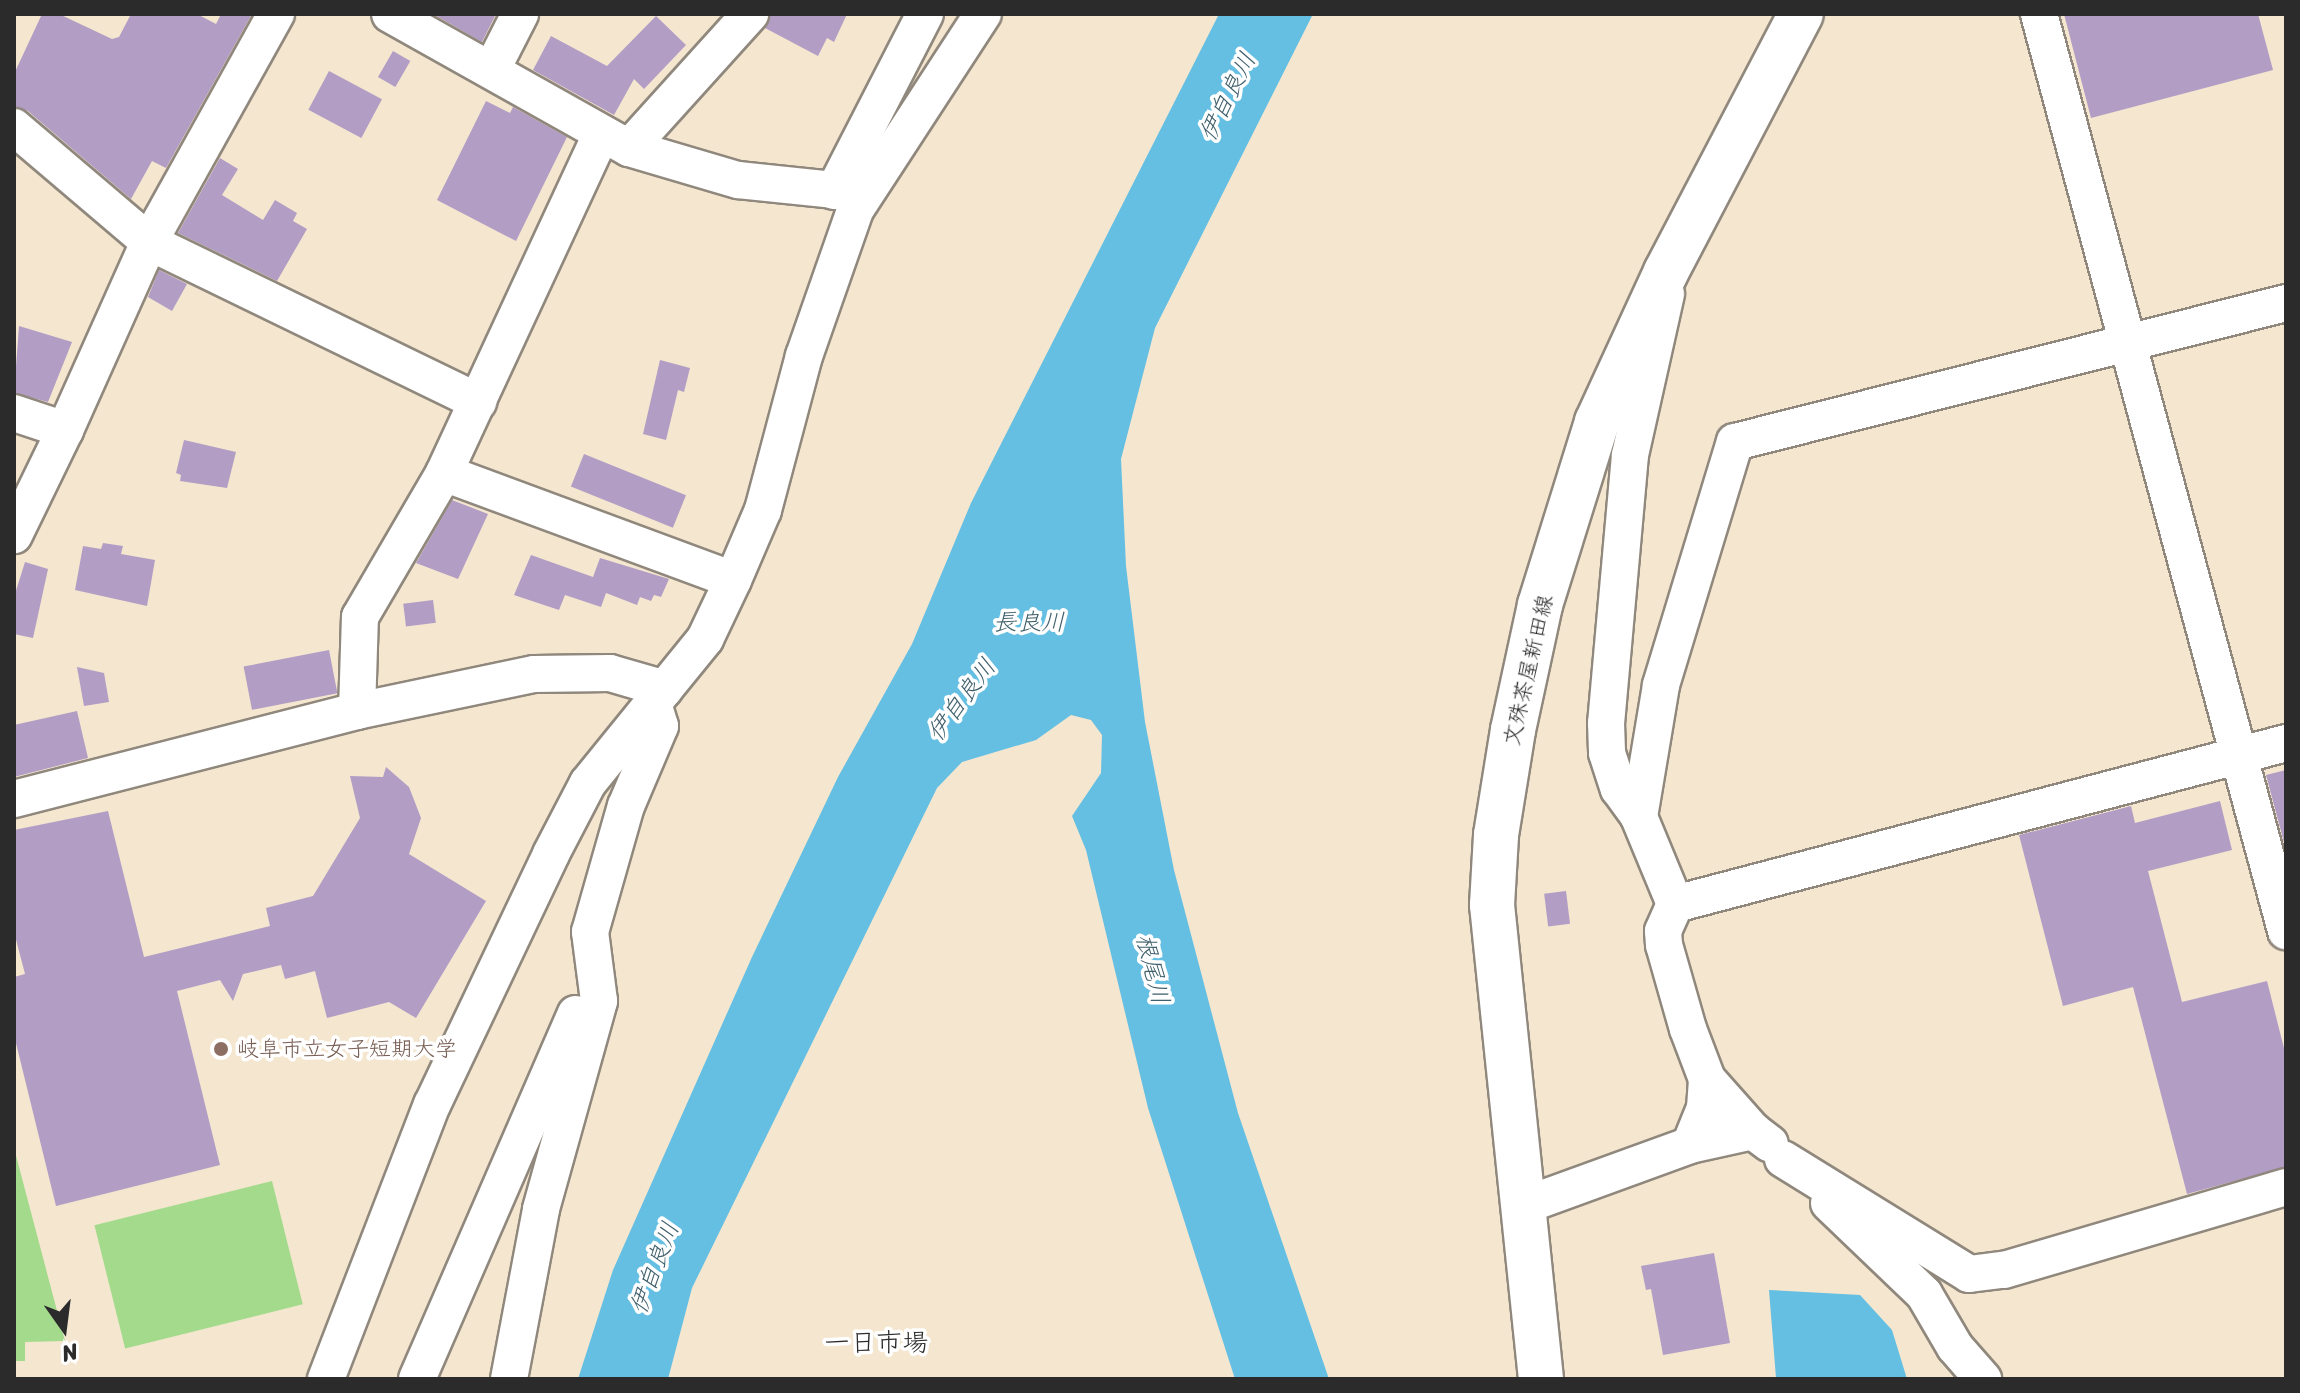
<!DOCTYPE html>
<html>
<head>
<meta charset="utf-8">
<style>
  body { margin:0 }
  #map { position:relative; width:2300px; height:1393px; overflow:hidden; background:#f4e6cf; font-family:Sriracha,"Klee One",sans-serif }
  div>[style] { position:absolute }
  .green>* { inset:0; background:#a3da8b; transform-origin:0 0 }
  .water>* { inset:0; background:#65bfe3 }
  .building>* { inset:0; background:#b29dc5; transform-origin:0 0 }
  .roads { filter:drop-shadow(2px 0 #90887d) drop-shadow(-2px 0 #90887d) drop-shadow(0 2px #90887d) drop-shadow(0 -2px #90887d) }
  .minor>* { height:36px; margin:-18px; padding:0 18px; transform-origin:18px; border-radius:18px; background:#fff }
  .major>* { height:44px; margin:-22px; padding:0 22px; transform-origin:22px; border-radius:22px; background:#fff }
  .dots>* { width:22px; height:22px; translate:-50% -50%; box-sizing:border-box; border:4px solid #fff; border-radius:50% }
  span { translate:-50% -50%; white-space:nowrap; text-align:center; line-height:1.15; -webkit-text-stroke:7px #fff; paint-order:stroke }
  .street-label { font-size:22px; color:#2b2b2b }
  .education-label { font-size:22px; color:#785e54 }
  .left { translate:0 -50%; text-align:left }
  .water-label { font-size:24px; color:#3f5f6b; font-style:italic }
  .quarter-label { font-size:26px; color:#2b2b2b }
  .frame { position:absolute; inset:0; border:16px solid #2b2b2b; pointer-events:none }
  .north { position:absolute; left:24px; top:1289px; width:80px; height:80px; -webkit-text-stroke:6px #fff; paint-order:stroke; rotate:166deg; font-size:22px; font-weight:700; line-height:32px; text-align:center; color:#2b2b2b }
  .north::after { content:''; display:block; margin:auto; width:28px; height:36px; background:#2b2b2b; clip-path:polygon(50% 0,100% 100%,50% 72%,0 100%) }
</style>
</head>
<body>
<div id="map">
  <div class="green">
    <i style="clip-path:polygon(14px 1148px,65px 1341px,25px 1342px,25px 1361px,14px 1361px)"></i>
    <i style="left:272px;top:1181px;width:127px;height:183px;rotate:76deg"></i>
  </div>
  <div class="water">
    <i style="clip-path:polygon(1219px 14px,1313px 14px,1155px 328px,1121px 459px,1126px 566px,1145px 722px,1174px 870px,1238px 1113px,1329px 1379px,1235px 1379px,1148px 1108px,1086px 850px,1072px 816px,1101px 773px,1102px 735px,1091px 720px,1071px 715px,1036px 740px,962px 762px,937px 788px,692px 1288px,668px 1379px,578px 1379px,613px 1270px,752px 957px,838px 777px,912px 644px,971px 503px)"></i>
    <i style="clip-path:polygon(1769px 1290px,1860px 1295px,1892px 1330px,1907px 1379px,1772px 1379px,1776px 1378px)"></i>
  </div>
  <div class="building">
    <i style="clip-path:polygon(42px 14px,59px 14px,112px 39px,119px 37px,131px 14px,197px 14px,216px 24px,221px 14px,252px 14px,166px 168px,152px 161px,131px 199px,28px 111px,14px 107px,14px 74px)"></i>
    <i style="clip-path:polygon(433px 14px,496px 14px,482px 42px)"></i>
    <i style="clip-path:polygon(770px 14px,847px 14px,834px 42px,827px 38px,818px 56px,765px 28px)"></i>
    <i style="clip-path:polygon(2064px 14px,2258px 14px,2273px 70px,2091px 118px)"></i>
    <i style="clip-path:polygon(656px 16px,686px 45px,644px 89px,634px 79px,614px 115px,533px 70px,551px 36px,607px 66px)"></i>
    <i style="left:393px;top:51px;width:20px;height:30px;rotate:30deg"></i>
    <i style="left:329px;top:71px;width:60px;height:44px;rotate:28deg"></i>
    <i style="clip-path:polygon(486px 101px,510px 113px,513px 107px,567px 137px,516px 241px,437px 200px)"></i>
    <i style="clip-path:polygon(220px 158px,238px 169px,222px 195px,263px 220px,275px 200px,297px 213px,293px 221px,307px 229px,277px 281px,178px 233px)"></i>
    <i style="clip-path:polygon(159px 270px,187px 284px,172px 311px,148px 297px)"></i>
    <i style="clip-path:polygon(19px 326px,72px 342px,48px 402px,14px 393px)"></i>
    <i style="clip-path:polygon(660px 360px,690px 368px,684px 392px,678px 390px,666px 440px,643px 434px)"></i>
    <i style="clip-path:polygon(184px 440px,236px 452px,227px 488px,180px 481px,181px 475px,176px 473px)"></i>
    <i style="left:584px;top:454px;width:110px;height:35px;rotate:22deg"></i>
    <i style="clip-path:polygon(452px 500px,488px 514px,458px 579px,416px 563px)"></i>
    <i style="clip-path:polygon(103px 543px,123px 546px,121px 554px,155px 560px,147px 606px,75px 590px,83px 546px,101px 549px)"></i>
    <i style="clip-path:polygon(531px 555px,593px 577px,600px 558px,669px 579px,661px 597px,654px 595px,651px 601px,640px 597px,637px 605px,606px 593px,601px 607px,565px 595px,559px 610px,514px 595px)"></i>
    <i style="clip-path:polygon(25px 562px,48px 569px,33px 638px,14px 634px,14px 597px)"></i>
    <i style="left:433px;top:600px;width:23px;height:30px;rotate:83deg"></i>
    <i style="left:329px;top:650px;width:44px;height:87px;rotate:79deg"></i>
    <i style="clip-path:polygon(77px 667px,104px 673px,109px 702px,84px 706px)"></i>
    <i style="clip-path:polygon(77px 711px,88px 758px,14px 777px,14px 725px)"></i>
    <i style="clip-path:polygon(386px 767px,409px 787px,421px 818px,409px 854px,486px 901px,416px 1018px,389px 1002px,327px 1018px,315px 971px,285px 979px,281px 965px,243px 974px,233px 1001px,220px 980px,177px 991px,220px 1165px,56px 1206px,14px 1035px,14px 977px,25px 974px,14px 932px,14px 830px,108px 811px,144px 957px,270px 926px,266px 908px,313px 896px,360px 818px,350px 776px,383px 777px)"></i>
    <i style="clip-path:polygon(2286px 770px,2286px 850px,2266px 775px)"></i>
    <i style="clip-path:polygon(2220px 801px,2232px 850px,2148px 871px,2182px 1002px,2267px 981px,2286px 1056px,2286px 1167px,2187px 1194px,2133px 987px,2063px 1006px,2019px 835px,2131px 806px,2135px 823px)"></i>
    <i style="left:1566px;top:891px;width:33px;height:22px;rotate:83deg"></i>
    <i style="clip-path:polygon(1714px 1253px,1730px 1343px,1663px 1355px,1651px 1289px,1646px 1290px,1641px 1266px)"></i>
  </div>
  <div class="roads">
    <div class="minor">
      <i style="left:390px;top:14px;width:274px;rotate:29.3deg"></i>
      <i style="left:629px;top:148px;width:114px;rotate:16.4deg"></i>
      <i style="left:738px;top:180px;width:127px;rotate:5.9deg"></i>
      <i style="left:2039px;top:14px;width:950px;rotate:74.92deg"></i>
      <i style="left:492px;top:69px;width:62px;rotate:-63deg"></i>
      <i style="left:14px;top:127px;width:177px;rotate:40.4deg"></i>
      <i style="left:149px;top:242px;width:366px;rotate:25.9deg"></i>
      <i style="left:629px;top:148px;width:181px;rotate:-47.9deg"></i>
      <i style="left:834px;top:191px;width:199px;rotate:-62.8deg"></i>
      <i style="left:1666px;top:294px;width:165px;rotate:102.6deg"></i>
      <i style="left:1630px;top:455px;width:269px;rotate:95.1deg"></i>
      <i style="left:1606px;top:723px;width:30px;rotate:88deg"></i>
      <i style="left:1607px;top:753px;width:38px;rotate:72deg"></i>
      <i style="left:1619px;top:789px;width:34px;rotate:54deg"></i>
      <i style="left:1639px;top:817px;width:94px;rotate:67.5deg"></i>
      <i style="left:14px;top:413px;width:54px;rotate:18.4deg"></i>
      <i style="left:65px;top:430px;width:117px;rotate:115.9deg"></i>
      <i style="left:65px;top:430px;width:206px;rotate:-65.9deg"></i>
      <i style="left:149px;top:242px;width:261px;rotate:-60.9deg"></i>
      <i style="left:444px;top:473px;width:308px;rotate:20.3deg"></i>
      <i style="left:733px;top:580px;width:76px;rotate:-66.8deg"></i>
      <i style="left:763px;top:510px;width:159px;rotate:-75.1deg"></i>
      <i style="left:804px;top:356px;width:155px;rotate:-70.7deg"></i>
      <i style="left:855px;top:210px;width:234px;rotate:-56.9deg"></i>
      <i style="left:357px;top:711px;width:94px;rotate:-88.2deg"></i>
      <i style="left:360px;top:617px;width:167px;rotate:-59.7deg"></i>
      <i style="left:444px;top:473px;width:374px;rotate:-65.1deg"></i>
      <i style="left:14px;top:799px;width:354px;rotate:-14.4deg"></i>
      <i style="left:357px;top:711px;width:181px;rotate:-11.8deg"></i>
      <i style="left:534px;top:674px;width:76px;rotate:-0.8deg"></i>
      <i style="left:610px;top:673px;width:57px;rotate:16.2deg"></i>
      <i style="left:1639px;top:817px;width:134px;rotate:-80.5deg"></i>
      <i style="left:1661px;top:685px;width:254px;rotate:-73.1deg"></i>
      <i style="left:1735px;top:442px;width:568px;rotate:-14.16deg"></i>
      <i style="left:1753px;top:1131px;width:69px;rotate:-131.5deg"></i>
      <i style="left:1707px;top:1079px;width:53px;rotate:-110.8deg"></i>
      <i style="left:1688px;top:1029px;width:87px;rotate:-105.9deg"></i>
      <i style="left:1664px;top:945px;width:14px;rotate:-94deg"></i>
      <i style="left:1663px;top:931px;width:30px;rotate:-66deg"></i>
      <i style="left:1675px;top:904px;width:632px;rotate:-14.76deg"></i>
      <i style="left:1690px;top:1145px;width:65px;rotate:-12.5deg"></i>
      <i style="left:1753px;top:1131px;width:21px;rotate:37deg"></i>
      <i style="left:1783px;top:1159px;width:219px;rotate:31.7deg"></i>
      <i style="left:1969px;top:1274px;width:35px;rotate:-7deg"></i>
      <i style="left:2004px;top:1270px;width:294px;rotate:-16.4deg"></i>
      <i style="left:1829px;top:1203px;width:132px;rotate:43.8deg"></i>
      <i style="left:1924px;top:1294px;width:61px;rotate:59.7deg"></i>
      <i style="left:1955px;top:1347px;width:43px;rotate:48.8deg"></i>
      <i style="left:1520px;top:1207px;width:181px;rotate:-20deg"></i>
      <i style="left:1690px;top:1145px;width:40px;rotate:-68deg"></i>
      <i style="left:1705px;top:1108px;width:29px;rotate:-86deg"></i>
      <i style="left:326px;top:1379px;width:294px;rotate:-68.9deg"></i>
      <i style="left:432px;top:1105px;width:278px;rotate:-64.6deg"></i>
      <i style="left:551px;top:854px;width:80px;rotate:-62.5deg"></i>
      <i style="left:588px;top:783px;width:186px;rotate:-50.9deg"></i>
      <i style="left:705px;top:639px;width:65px;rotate:-64.6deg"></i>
      <i style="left:417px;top:1379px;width:398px;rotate:-66.5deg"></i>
      <i style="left:509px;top:1379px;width:173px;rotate:-79.3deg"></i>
      <i style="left:541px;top:1209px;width:216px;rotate:-74.4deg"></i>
      <i style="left:599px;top:1001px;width:70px;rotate:-97.4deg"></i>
      <i style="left:590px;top:932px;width:131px;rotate:-74.1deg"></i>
      <i style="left:626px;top:806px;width:87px;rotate:-67deg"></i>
      <i style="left:660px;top:726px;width:24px;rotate:-107deg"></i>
    </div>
    <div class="major">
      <i style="left:1541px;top:1379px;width:477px;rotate:-95.9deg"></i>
      <i style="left:1492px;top:905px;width:70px;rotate:-86.7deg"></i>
      <i style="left:1496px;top:835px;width:106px;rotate:-80.8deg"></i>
      <i style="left:1513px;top:730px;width:128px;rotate:-77.8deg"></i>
      <i style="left:1540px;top:605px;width:192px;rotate:-72.7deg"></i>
      <i style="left:1597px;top:422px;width:165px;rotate:-65.3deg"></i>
      <i style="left:1666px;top:272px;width:291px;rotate:-62.4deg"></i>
    </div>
  </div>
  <div class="dots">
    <i style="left:221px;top:1049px;background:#8d6e63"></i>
  </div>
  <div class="street-label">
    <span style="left:1528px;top:670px;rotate:-77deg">文殊茶屋新田線</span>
  </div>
  <div class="education-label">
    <span class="left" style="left:237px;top:1049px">岐阜市立女子短期大学</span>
  </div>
  <div class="water-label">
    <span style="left:1228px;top:97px;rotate:-63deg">伊自良川</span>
    <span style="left:1029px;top:623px">長良川</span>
    <span style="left:962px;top:700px;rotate:-53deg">伊自良川</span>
    <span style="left:1152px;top:969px;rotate:76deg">根尾川</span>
    <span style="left:655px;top:1268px;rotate:-69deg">伊自良川</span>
  </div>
  <div class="quarter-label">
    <span style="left:876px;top:1343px">一日市場</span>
  </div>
  <div class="frame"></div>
  <div class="north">N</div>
</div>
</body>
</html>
